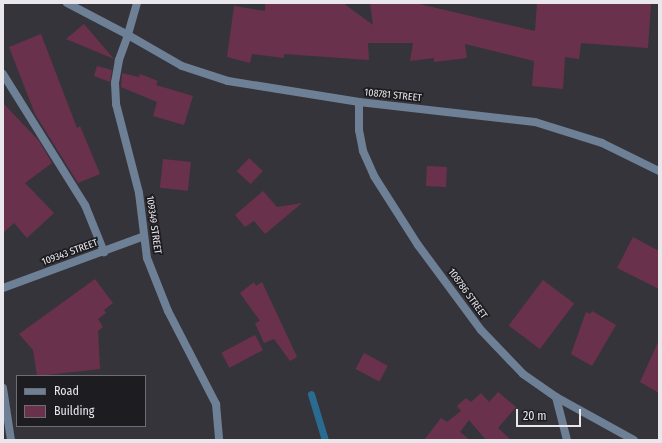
<!DOCTYPE html>
<html>
<head>
<meta charset="utf-8">
<style>
  body { margin:0 }
  #map { position:relative; width:662px; height:443px; overflow:hidden; background:#36343b; font-family:"Fira Sans Condensed",sans-serif }
  div>[style] { position:absolute }
  .stream>* { height:7px; margin:-3.5px; padding:0 3.5px; transform-origin:3.5px; border-radius:3.5px; background:#2a6b91 }
  .building>* { inset:0; background:#6a314d; transform-origin:0 0 }
  .service>* { height:8px; margin:-4px; padding:0 4px; transform-origin:4px; border-radius:4px; background:#6e8096 }
  .minor>* { height:8px; margin:-4px; padding:0 4px; transform-origin:4px; border-radius:4px; background:#6e8096 }
  .tertiary>* { height:8px; margin:-4px; padding:0 4px; transform-origin:4px; border-radius:4px; background:#6e8096 }
  span { translate:-50% -50%; white-space:nowrap; text-align:center; line-height:1.15; -webkit-text-stroke:3.5px #1d1c20; paint-order:stroke }
  .street-label { font-size:10px; color:#e9e7ec }
  .frame { position:absolute; inset:0; border:4px solid #e9e7ec; pointer-events:none }
  .legend { position:absolute; left:16px; top:375px; width:130px; height:52px; box-sizing:border-box; background:#1d1c20; border:1px solid #6f6d72; margin:0; padding:5px 7px; list-style:none; font-size:12px; color:#e9e7ec }
  .legend li { display:flex; align-items:center; gap:8px; height:20px }
  .legend b { width:20px; border:1px solid #6f6d72 }
  .scale { position:absolute; left:516px; top:409px; width:65px; height:18px; box-sizing:border-box; border:2px solid #e9e7ec; border-top:0; padding-left:5px; font-size:12px; line-height:14px; white-space:nowrap; color:#e9e7ec; -webkit-text-stroke:3px #1d1c20; paint-order:stroke }
</style>
</head>
<body>
<div id="map">
  <div class="stream">
    <i style="left:311px;top:394px;width:48px;rotate:73.1deg"></i>
  </div>
  <div class="building">
    <i style="clip-path:polygon(265px 3px,343px 3px,373px 25px,370px 3px,415px 3px,535px 31px,537px 3px,651px 3px,648px 48px,581px 43px,579px 59px,565px 57px,563px 89px,532px 86px,534px 61px,465px 44px,467px 58px,434px 62px,434px 58px,410px 61px,413px 43px,368px 43px,369px 60px,284px 54px,284px 58px,252px 54px,250px 63px,227px 57px,234px 6px,265px 11px)"></i>
    <i style="clip-path:polygon(84px 24px,114px 59px,66px 39px)"></i>
    <i style="clip-path:polygon(41px 34px,77px 128px,80px 126px,100px 174px,78px 183px,35px 114px,9px 47px)"></i>
    <i style="clip-path:polygon(97px 66px,112px 70px,110px 82px,94px 76px)"></i>
    <i style="clip-path:polygon(122px 73px,139px 77px,140px 74px,158px 81px,156px 85px,193px 96px,184px 125px,153px 116px,157px 102px,121px 87px)"></i>
    <i style="clip-path:polygon(3px 103px,39px 141px,52px 163px,25px 183px,54px 213px,27px 238px,14px 223px,3px 233px)"></i>
    <i style="left:249px;top:158px;width:19px;height:18px;rotate:43deg"></i>
    <i style="left:163px;top:159px;width:28px;height:29px;rotate:6deg"></i>
    <i style="left:427px;top:166px;width:20px;height:20px;rotate:3deg"></i>
    <i style="clip-path:polygon(263px 191px,277px 207px,302px 203px,265px 234px,254px 221px,245px 227px,235px 215px)"></i>
    <i style="clip-path:polygon(633px 237px,659px 251px,659px 289px,617px 268px)"></i>
    <i style="clip-path:polygon(95px 279px,113px 303px,104px 310px,106px 313px,98px 319px,103px 327px,98px 331px,100px 369px,37px 376px,33px 350px,19px 334px)"></i>
    <i style="left:543px;top:280px;width:39px;height:57px;rotate:37deg"></i>
    <i style="clip-path:polygon(254px 282px,256px 286px,262px 282px,297px 357px,290px 361px,274px 339px,264px 343px,255px 323px,260px 321px,240px 293px)"></i>
    <i style="clip-path:polygon(592px 311px,616px 325px,592px 366px,571px 354px,586px 312px,590px 314px)"></i>
    <i style="left:255px;top:335px;width:17px;height:38px;rotate:62deg"></i>
    <i style="clip-path:polygon(659px 340px,659px 393px,640px 382px)"></i>
    <i style="left:364px;top:353px;width:27px;height:18px;rotate:28deg"></i>
    <i style="clip-path:polygon(498px 392px,516px 407px,498px 428px,511px 440px,486px 440px,469px 420px,460px 432px,470px 440px,424px 440px,441px 418px,447px 422px,461px 411px,457px 406px,466px 398px,471px 402px,481px 393px,489px 402px)"></i>
  </div>
  <div class="service">
    <i style="left:3px;top:74px;width:155px;rotate:58deg"></i>
    <i style="left:85px;top:205px;width:51px;rotate:68deg"></i>
  </div>
  <div class="minor">
    <i style="left:67px;top:3px;width:69px;rotate:27.7deg"></i>
    <i style="left:128px;top:35px;width:27px;rotate:110deg"></i>
    <i style="left:119px;top:60px;width:23px;rotate:100deg"></i>
    <i style="left:115px;top:83px;width:21px;rotate:87deg"></i>
    <i style="left:116px;top:104px;width:92px;rotate:75.5deg"></i>
    <i style="left:139px;top:193px;width:65px;rotate:83deg"></i>
    <i style="left:147px;top:258px;width:57px;rotate:68.4deg"></i>
    <i style="left:168px;top:311px;width:105px;rotate:62.7deg"></i>
    <i style="left:216px;top:404px;width:36px;rotate:85deg"></i>
    <i style="left:359px;top:102px;width:28px;rotate:90deg"></i>
    <i style="left:359px;top:130px;width:21px;rotate:79deg"></i>
    <i style="left:363px;top:151px;width:27px;rotate:66deg"></i>
    <i style="left:374px;top:176px;width:82px;rotate:57.5deg"></i>
    <i style="left:418px;top:245px;width:106px;rotate:53.5deg"></i>
    <i style="left:481px;top:330px;width:61px;rotate:46.3deg"></i>
    <i style="left:523px;top:374px;width:40px;rotate:34.9deg"></i>
    <i style="left:556px;top:397px;width:89px;rotate:28.9deg"></i>
    <i style="left:3px;top:288px;width:150px;rotate:-20.2deg"></i>
    <i style="left:3px;top:388px;width:53px;rotate:81.3deg"></i>
    <i style="left:556px;top:397px;width:44px;rotate:75.7deg"></i>
  </div>
  <div class="tertiary">
    <i style="left:137px;top:3px;width:33px;rotate:106deg"></i>
    <i style="left:128px;top:35px;width:62px;rotate:29.9deg"></i>
    <i style="left:182px;top:66px;width:48px;rotate:18.1deg"></i>
    <i style="left:228px;top:81px;width:133px;rotate:9.1deg"></i>
    <i style="left:359px;top:102px;width:177px;rotate:6.5deg"></i>
    <i style="left:535px;top:122px;width:70px;rotate:17.4deg"></i>
    <i style="left:602px;top:143px;width:64px;rotate:26.2deg"></i>
  </div>
  <div class="street-label">
    <span style="left:393px;top:96px;rotate:6deg">108781 STREET</span>
    <span style="left:153px;top:225px;rotate:82deg">109349 STREET</span>
    <span style="left:70px;top:253px;rotate:-20deg">109343 STREET</span>
    <span style="left:467px;top:294px;rotate:54deg">108786 STREET</span>
  </div>
  <div class="frame"></div>
  <ul class="legend">
  <li><b style="height:5px;background:#6e8096"></b>Road</li>
  <li><b style="height:11px;background:#6a314d"></b>Building</li>
  </ul>
  <div class="scale">20 m</div>
</div>
</body>
</html>
